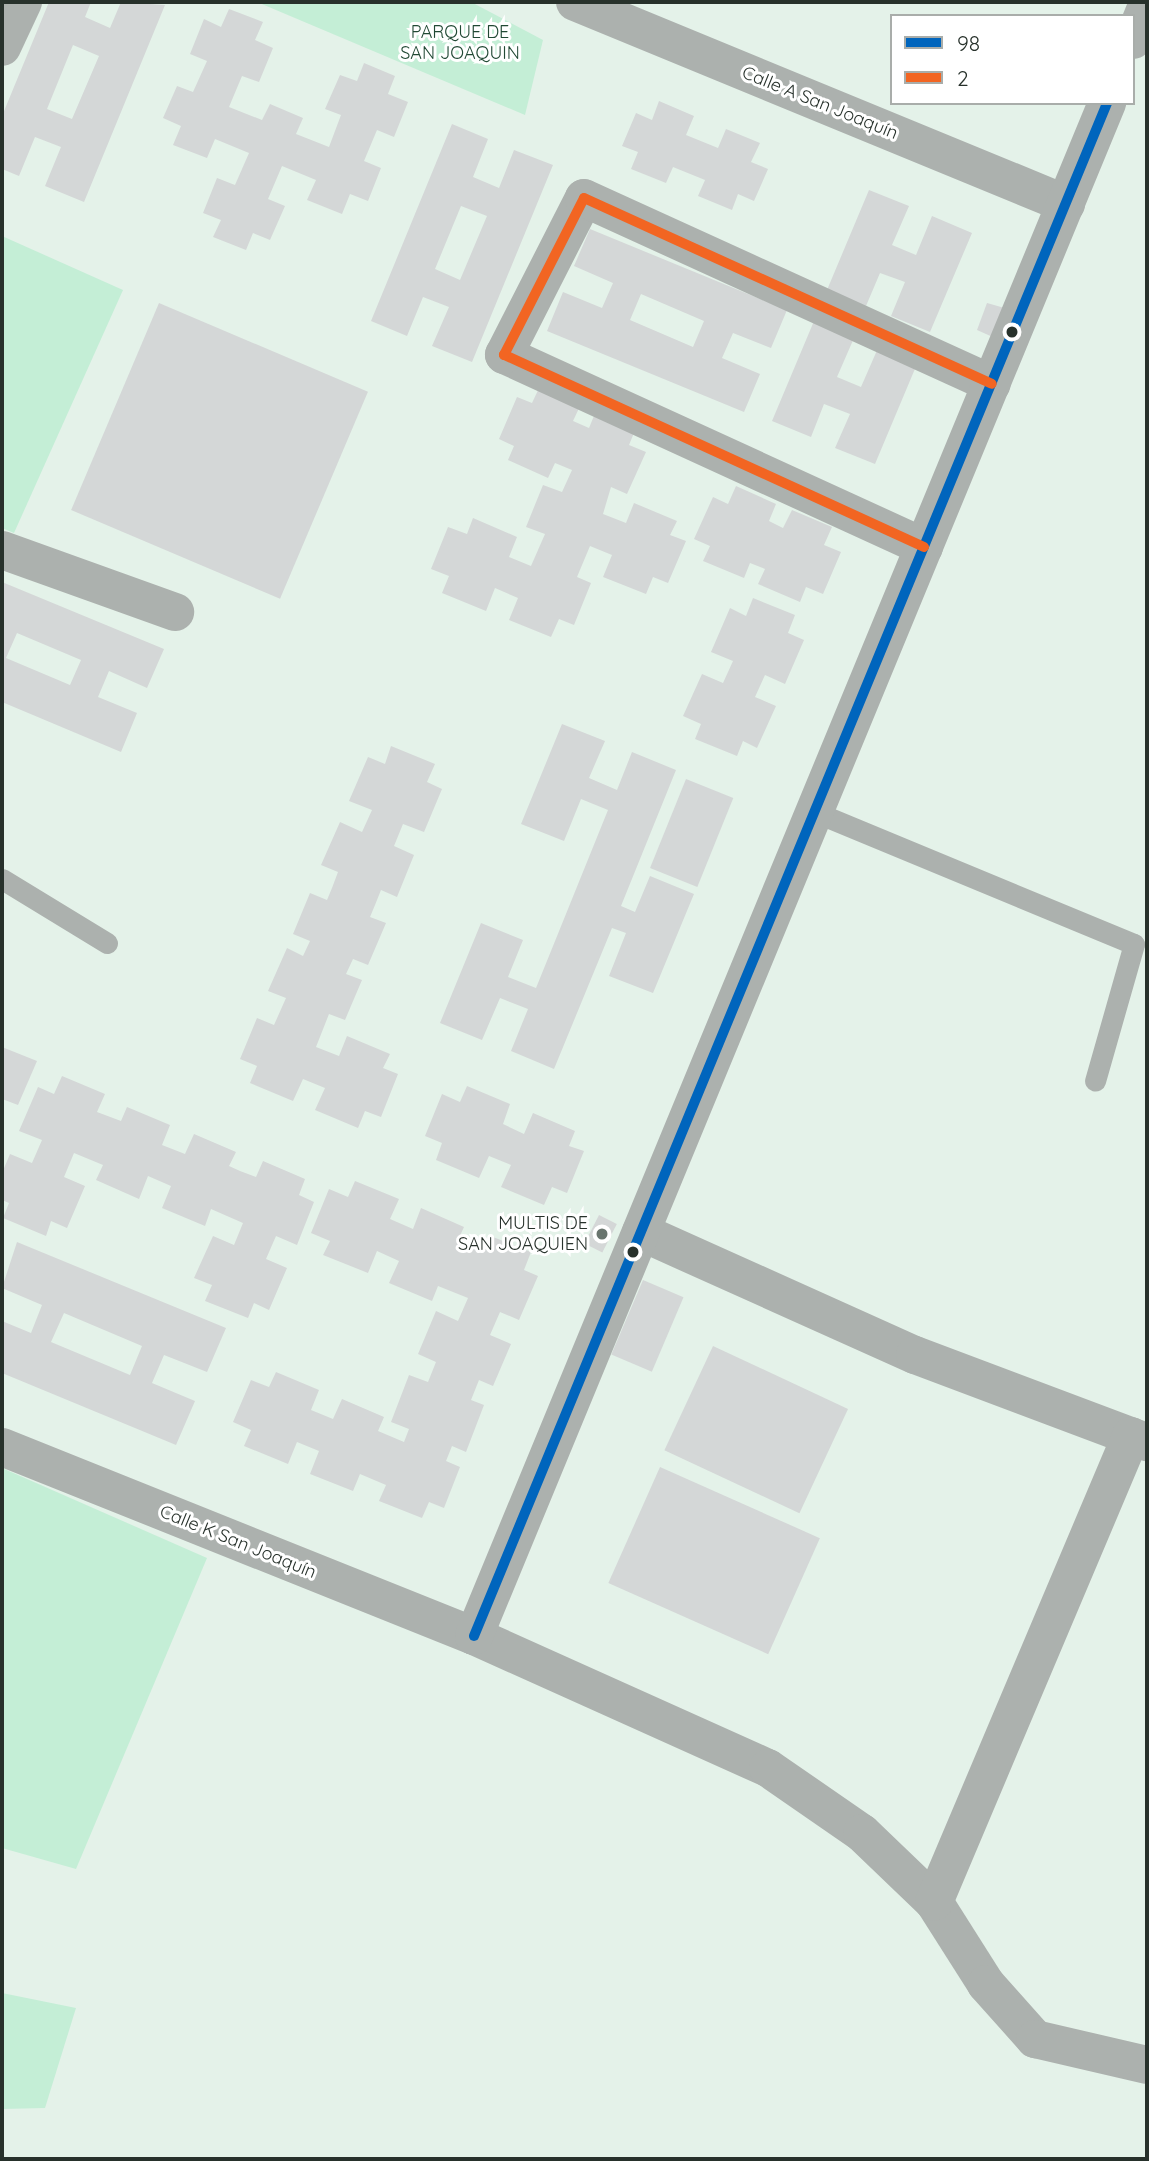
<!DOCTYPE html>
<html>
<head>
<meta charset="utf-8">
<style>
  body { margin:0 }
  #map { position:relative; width:1149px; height:2161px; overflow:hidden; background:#e4f2e9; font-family:Quicksand,sans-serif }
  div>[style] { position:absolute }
  .green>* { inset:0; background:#c4eed6 }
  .building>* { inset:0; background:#d4d7d7; transform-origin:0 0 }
  .service>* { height:21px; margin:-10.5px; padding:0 10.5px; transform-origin:10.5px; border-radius:10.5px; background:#acb1ae }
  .minor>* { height:38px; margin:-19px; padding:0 19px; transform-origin:19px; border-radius:19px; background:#acb1ae }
  .bus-1>* { height:10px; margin:-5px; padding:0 5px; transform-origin:5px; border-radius:5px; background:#0065bd }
  .bus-2>* { height:10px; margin:-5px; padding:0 5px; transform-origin:5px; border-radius:5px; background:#f26522 }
  .dots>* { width:19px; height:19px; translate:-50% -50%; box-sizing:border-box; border:4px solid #fff; border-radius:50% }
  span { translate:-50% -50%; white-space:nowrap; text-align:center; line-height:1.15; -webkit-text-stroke:6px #fff; paint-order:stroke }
  .park-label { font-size:18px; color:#214934 }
  .street-label { font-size:18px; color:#27312b }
  .poi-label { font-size:18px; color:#27312b }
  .right { translate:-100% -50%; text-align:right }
  .frame { position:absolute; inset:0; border:4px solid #27312b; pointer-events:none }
  .legend { position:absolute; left:890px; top:14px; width:245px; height:91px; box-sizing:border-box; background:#fff; border:2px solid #a9adaa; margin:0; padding:9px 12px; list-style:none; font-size:21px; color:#27312b }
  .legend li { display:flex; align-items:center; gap:14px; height:35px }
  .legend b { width:35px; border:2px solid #a9adaa }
</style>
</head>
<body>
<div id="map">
  <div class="green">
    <i style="clip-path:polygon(257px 2px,471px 2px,543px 40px,525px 115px)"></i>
    <i style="clip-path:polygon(2px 236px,123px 290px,14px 533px,2px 528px)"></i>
    <i style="clip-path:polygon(2px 1468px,207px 1558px,76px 1869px,2px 1848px)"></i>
    <i style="clip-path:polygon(2px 1993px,76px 2008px,45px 2108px,2px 2109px)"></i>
  </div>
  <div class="building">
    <i style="clip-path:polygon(evenodd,49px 2px,91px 2px,85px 17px,110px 28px,121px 2px,165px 5px,84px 202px,45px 186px,61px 147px,35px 137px,19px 176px,2px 169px,2px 116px,49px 2px,73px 45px,99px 56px,72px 119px,47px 109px,73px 45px)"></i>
    <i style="clip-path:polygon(229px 9px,263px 22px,255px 40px,273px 48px,259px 82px,242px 76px,229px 107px,262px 120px,270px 104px,303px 118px,296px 134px,329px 147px,341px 115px,325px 109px,340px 75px,357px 81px,364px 63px,395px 76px,388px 94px,408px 102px,394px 137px,377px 130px,364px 161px,381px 168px,368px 201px,350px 194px,342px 214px,307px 200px,316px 180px,282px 166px,268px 199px,285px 206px,270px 240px,253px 233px,246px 250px,213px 237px,221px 220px,203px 213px,217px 178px,235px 185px,249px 153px,215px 139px,207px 158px,173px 145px,181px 126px,163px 118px,177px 86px,193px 92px,207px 61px,190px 54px,204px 19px,221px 27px)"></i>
    <i style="clip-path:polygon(659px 101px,694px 116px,686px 135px,718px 148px,726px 129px,760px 143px,751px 162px,768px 169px,754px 201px,738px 194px,732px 210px,698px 196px,705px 180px,673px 167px,666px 183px,631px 169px,638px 152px,622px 146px,636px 113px,652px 120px)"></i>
    <i style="clip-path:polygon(evenodd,452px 124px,488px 139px,473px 177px,499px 188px,514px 150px,553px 165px,472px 362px,432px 346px,449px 307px,423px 297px,407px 336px,371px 321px,452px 124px,461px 206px,487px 216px,460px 280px,435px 269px,461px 206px)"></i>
    <i style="clip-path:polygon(869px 190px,909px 206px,892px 245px,916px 255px,932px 216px,972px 233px,930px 332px,891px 316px,905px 282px,880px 273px,866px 306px,827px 290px)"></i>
    <i style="clip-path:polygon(evenodd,590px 229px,787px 310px,771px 348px,733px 333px,722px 358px,760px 374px,744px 412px,547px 331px,563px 292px,602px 308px,613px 283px,574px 266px,590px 229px,641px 294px,704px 321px,693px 347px,630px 320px,641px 294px)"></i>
    <i style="left:159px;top:303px;width:227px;height:225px;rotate:23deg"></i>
    <i style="clip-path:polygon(987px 303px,1008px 309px,995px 338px,977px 330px)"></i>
    <i style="clip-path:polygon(814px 321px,854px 338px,837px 377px,861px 387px,878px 348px,917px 364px,875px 464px,835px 448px,850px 414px,824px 404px,811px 437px,772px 421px)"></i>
    <i style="clip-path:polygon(540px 386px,581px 404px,573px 421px,589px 428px,596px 411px,636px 428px,629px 445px,646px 452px,627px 494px,611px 487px,603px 514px,626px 523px,634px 503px,677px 521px,670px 535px,686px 541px,668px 583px,653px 577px,646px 594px,603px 577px,612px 555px,590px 546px,577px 577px,591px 583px,574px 625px,559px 619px,551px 637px,509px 620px,518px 598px,495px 588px,486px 611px,442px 593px,449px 576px,431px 569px,448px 527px,467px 534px,473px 518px,517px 537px,509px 557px,531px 566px,545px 534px,526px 527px,543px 485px,562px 492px,572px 470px,555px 463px,548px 478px,508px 460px,514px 446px,499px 439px,517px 397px,532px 403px)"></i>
    <i style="clip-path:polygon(736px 486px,776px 504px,769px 521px,783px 528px,792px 510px,832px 527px,824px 545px,841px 552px,823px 594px,806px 587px,800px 602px,758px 584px,765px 569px,750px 563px,744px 578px,703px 561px,710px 546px,694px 539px,713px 497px,728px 504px)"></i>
    <i style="clip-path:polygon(evenodd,2px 582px,164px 649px,147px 688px,109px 671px,98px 697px,137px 713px,121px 752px,2px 702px,2px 582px,17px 633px,81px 660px,70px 685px,6px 658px,17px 633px)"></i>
    <i style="clip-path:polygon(753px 598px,795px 615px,788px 633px,804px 640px,785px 684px,765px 675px,755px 697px,776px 706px,757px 748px,743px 741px,737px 756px,695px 739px,701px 724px,683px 716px,702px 674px,723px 683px,733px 661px,711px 652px,730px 608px,746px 616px)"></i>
    <i style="clip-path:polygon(562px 724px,605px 741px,589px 778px,617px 790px,632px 752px,676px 770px,621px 906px,635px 912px,650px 876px,694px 894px,653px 993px,609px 976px,626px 933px,612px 928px,554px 1069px,511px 1051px,528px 1009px,500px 998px,482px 1040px,440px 1023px,481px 923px,523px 940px,508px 977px,536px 988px,551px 951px,608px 810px,581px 799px,564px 841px,521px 824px)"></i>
    <i style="clip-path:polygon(391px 746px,435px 764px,427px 782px,442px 789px,424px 832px,403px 824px,394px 846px,414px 855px,397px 897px,381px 890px,375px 905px,370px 917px,386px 923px,368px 965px,353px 959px,346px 974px,362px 980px,345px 1020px,329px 1014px,316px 1047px,339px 1056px,347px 1036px,390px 1054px,383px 1068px,398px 1074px,381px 1117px,365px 1111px,358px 1128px,315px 1110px,325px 1088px,303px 1079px,293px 1101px,250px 1083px,257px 1066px,240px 1059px,257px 1018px,274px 1025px,286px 998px,268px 991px,287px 948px,303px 956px,310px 941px,293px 934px,310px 893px,327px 900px,332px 888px,338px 872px,321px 865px,340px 822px,362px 832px,372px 810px,349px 801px,368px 757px,385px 764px)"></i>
    <i style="left:686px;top:779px;width:51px;height:96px;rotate:22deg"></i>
    <i style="clip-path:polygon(2px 1047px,37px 1061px,18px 1105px,2px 1099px)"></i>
    <i style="clip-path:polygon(62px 1076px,105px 1094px,97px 1112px,121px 1121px,127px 1107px,170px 1125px,162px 1145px,185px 1154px,194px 1134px,236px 1152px,229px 1166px,240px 1171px,256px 1177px,263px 1161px,305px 1179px,299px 1195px,314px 1202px,297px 1245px,276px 1236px,266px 1259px,287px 1268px,269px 1310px,254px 1303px,248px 1318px,205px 1301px,212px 1285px,194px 1278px,213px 1236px,234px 1245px,243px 1223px,211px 1209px,205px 1226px,162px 1208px,171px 1186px,148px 1176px,139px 1199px,96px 1180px,103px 1165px,74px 1153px,64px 1177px,85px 1186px,67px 1228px,51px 1221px,46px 1236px,3px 1218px,9px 1203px,2px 1200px,2px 1173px,10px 1154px,32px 1163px,42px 1140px,19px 1131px,38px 1087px,54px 1094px)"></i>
    <i style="clip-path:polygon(467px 1086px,510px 1104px,503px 1124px,524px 1134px,533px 1113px,575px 1131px,569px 1146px,584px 1151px,567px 1193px,552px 1187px,544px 1205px,501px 1187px,511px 1165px,489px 1156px,479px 1178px,436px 1160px,442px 1143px,425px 1136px,442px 1094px,460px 1102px)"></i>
    <i style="clip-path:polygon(355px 1181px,399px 1199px,390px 1219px,413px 1229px,421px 1208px,464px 1227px,457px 1242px,481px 1252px,488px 1235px,531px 1252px,524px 1270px,538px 1276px,519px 1320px,500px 1312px,490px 1335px,511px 1344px,493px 1386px,479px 1380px,471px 1400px,484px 1405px,466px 1452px,452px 1446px,446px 1461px,460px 1467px,444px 1508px,429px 1502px,422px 1518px,379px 1501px,386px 1485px,360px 1474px,353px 1491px,310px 1474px,319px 1451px,297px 1442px,288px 1464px,244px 1446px,251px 1430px,233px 1422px,251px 1380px,269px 1387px,276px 1372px,319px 1390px,311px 1410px,333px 1419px,342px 1399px,384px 1417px,378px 1431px,404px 1442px,409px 1429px,391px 1422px,409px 1375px,428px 1382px,436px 1362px,418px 1354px,436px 1311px,458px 1321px,468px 1298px,438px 1286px,432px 1301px,389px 1283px,399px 1261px,377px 1251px,368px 1273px,323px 1255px,330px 1241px,311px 1233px,329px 1189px,348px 1197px)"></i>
    <i style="left:599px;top:1215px;width:20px;height:32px;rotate:27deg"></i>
    <i style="clip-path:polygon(evenodd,17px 1242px,226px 1328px,207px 1372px,164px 1355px,152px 1383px,195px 1401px,176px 1445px,2px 1373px,2px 1321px,31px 1333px,42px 1305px,2px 1288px,17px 1242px,64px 1313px,142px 1346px,130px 1375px,51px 1342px,64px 1313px)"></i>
    <i style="left:643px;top:1280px;width:44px;height:81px;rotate:23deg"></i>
    <i style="left:713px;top:1346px;width:149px;height:115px;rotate:25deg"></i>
    <i style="left:660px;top:1467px;width:175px;height:127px;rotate:24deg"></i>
  </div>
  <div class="service">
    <i style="left:815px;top:812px;width:345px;rotate:22.5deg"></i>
    <i style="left:1134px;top:944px;width:142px;rotate:105.9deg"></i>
    <i style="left:2px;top:879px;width:123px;rotate:31.4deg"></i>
  </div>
  <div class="minor">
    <i style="left:575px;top:2px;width:531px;rotate:22.36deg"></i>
    <i style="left:1133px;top:40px;width:37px;rotate:-68deg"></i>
    <i style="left:2px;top:47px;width:50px;rotate:-65deg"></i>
    <i style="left:924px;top:547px;width:462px;rotate:-155.4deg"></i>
    <i style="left:504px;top:355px;width:176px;rotate:-63deg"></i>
    <i style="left:584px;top:198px;width:448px;rotate:24.5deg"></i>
    <i style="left:2px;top:550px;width:184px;rotate:19.7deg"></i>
    <i style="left:641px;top:1232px;width:300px;rotate:24.2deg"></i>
    <i style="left:915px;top:1355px;width:248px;rotate:20.6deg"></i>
    <i style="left:2px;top:1447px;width:508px;rotate:21.82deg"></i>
    <i style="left:474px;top:1636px;width:322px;rotate:24.2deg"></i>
    <i style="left:768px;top:1768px;width:114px;rotate:34.7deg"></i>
    <i style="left:862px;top:1833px;width:100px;rotate:43.8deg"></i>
    <i style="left:934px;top:1902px;width:97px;rotate:57.6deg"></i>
    <i style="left:986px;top:1984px;width:74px;rotate:48.3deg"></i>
    <i style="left:1035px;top:2039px;width:115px;rotate:13.1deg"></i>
    <i style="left:474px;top:1636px;width:1659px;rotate:-67.56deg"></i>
    <i style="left:934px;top:1902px;width:506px;rotate:-67.08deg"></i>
  </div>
  <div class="bus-1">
    <i style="left:474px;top:1636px;width:1659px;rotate:-67.56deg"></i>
  </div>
  <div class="bus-2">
    <i style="left:924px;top:547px;width:462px;rotate:-155.4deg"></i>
    <i style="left:504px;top:355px;width:176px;rotate:-63deg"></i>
    <i style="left:584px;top:198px;width:448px;rotate:24.5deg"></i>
  </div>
  <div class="dots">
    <i style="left:1012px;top:332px;background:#27312b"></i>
    <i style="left:602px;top:1234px;background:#69756e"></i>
    <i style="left:633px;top:1252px;background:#27312b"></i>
  </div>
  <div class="park-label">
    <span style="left:460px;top:43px">PARQUE DE<br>SAN JOAQUIN</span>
  </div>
  <div class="street-label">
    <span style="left:820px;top:103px;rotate:22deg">Calle A San Joaquín</span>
    <span style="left:238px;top:1542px;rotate:22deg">Calle K San Joaquín</span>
  </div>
  <div class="poi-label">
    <span class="right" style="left:588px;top:1234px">MULTIS DE<br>SAN JOAQUIEN</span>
  </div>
  <div class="frame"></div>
  <ul class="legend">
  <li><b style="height:9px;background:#0065bd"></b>98</li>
  <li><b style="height:9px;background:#f26522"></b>2</li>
  </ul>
</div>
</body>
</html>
